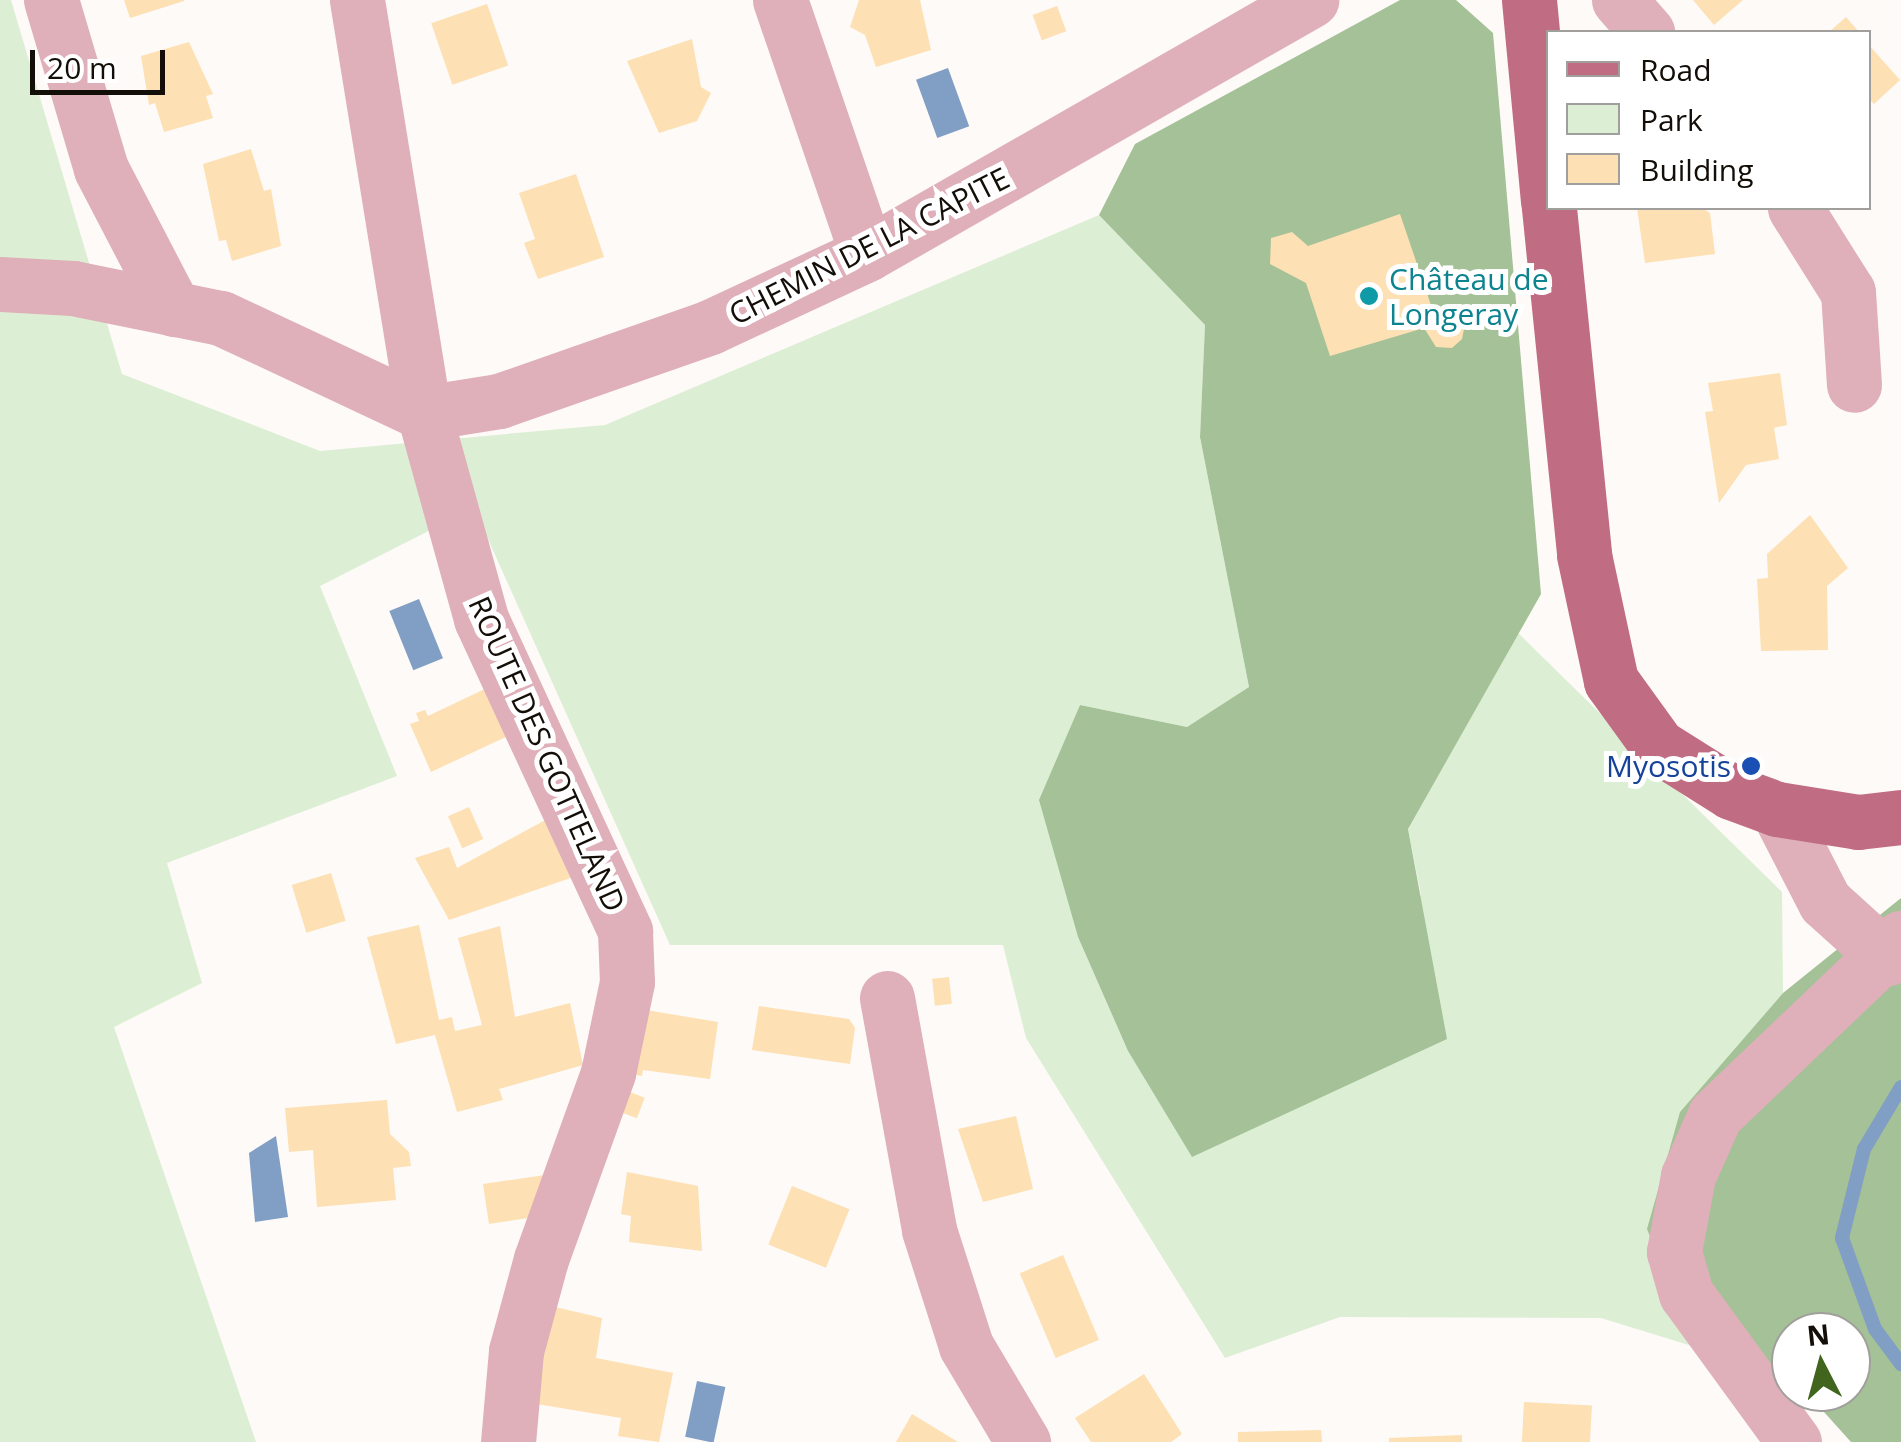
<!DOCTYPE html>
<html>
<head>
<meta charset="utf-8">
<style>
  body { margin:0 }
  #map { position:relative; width:1901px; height:1442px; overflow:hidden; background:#fefaf7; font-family:"Open Sans",sans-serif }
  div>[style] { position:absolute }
  .green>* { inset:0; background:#dcefd4 }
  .forest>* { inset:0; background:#a4c197 }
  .water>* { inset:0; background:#819ec5; transform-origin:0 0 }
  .stream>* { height:14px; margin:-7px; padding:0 7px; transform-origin:7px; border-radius:7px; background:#819ec5 }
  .building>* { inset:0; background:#fde0b3; transform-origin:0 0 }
  .minor>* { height:55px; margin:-27.5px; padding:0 27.5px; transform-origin:27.5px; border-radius:27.5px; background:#dfafba }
  .major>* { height:55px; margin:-27.5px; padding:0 27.5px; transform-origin:27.5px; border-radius:27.5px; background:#c06d83 }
  .dots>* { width:28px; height:28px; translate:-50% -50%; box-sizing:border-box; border:5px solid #fff; border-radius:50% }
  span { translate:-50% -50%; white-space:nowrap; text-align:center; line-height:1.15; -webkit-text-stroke:10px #fff; paint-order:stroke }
  .street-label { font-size:30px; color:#140e08 }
  .culture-label { font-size:30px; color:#0d838f }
  .left { translate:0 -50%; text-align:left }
  .transit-label { font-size:30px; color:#164399 }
  .right { translate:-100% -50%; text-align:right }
  .legend { position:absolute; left:1546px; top:30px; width:325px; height:180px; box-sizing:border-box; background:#fff; border:2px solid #a19f9c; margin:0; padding:12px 18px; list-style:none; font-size:30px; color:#140e08 }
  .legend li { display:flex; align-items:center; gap:20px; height:50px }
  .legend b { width:50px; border:2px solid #a19f9c }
  .north { position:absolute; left:1771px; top:1312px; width:100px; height:100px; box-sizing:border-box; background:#fff; border:2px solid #a19f9c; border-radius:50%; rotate:354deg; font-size:28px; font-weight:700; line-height:40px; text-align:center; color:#140e08 }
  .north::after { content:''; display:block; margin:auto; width:35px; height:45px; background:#41651d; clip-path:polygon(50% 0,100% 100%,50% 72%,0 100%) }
  .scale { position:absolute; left:30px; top:50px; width:135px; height:45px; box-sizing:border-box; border:5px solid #140e08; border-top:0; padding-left:12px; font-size:30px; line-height:35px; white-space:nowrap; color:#140e08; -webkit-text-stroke:8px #fff; paint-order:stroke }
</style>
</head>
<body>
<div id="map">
  <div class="green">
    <i style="clip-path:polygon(0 0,11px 0,122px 374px,320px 451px,605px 425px,1099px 215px,1205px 325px,1200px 437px,1249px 687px,1187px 727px,1080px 705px,1040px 800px,1078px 937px,1128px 1051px,1192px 1156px,1421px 895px,1408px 829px,1513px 628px,1782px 892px,1783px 993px,1680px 1112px,1692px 1346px,1601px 1318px,1340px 1317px,1225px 1358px,1026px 1038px,1003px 945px,670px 945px,474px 508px,320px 586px,397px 776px,167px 863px,202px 983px,114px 1027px,256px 1442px,0 1442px)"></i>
  </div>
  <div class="forest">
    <i style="clip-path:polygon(1400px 0,1456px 0,1493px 33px,1541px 594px,1408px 829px,1447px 1039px,1192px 1157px,1128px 1051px,1078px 937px,1039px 800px,1080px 705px,1187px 727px,1249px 687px,1200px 437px,1205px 325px,1099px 215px,1135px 144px)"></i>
    <i style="clip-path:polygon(1901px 898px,1901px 1442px,1851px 1442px,1806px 1392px,1851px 1392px,1851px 1332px,1791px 1332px,1791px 1377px,1692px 1346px,1647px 1229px,1680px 1112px,1783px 993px)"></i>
  </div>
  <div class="water">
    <i style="left:948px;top:68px;width:62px;height:34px;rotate:70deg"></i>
    <i style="left:419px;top:599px;width:64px;height:32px;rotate:68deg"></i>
    <i style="clip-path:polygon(276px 1136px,288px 1217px,255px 1222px,249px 1153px)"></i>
    <i style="left:697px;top:1381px;width:29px;height:57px;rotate:12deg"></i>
  </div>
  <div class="stream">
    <i style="left:1901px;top:1087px;width:72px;rotate:120.8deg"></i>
    <i style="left:1864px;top:1149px;width:92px;rotate:103.9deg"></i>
    <i style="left:1842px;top:1238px;width:97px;rotate:70.1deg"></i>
    <i style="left:1875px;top:1329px;width:44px;rotate:53.4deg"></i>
  </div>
  <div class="building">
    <i style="clip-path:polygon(124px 0,184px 0,184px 1px,130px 18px)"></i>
    <i style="clip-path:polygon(859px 0,920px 0,931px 50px,876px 67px,865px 35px,850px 27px)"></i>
    <i style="clip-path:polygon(1693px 0,1743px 0,1714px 25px)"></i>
    <i style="left:487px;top:4px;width:65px;height:59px;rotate:71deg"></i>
    <i style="left:1057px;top:6px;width:27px;height:26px;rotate:70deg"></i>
    <i style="clip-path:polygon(1846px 17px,1859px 32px,1829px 32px)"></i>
    <i style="clip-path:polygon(692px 39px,701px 87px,711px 93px,697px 121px,659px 133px,627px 61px)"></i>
    <i style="clip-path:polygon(189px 42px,213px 94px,206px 96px,213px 118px,164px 132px,155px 103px,149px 105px,141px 56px)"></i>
    <i style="clip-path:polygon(1868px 44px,1900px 80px,1874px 104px,1868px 98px)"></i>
    <i style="clip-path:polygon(251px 149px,264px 191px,271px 189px,281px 246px,232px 261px,226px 240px,219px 241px,203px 164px)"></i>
    <i style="clip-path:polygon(576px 174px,604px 257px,538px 279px,524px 243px,535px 239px,519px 193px)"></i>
    <i style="clip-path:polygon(1637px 208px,1702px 208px,1710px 213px,1715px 254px,1645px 263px)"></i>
    <i style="clip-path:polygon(1400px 214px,1433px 311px,1456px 311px,1465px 324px,1462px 339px,1452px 348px,1436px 347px,1424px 328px,1330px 356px,1306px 283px,1270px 264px,1271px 238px,1292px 232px,1308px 246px)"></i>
    <i style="clip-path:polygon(1780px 373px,1787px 425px,1774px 428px,1779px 459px,1746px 465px,1719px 503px,1705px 412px,1713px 411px,1708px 383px)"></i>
    <i style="clip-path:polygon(1810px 515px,1848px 568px,1827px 586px,1828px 650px,1761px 651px,1757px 579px,1768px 578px,1767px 554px)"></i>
    <i style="clip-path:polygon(491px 686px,514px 733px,431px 772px,410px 724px,419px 721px,416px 713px,425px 710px,428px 716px)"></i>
    <i style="left:469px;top:807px;width:35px;height:23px;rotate:66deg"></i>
    <i style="clip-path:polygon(551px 817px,582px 874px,449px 920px,415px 858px,449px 847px,457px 868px)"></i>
    <i style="left:331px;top:873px;width:50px;height:41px;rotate:73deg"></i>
    <i style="clip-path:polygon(419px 925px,439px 1020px,452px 1017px,455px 1031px,482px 1025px,458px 938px,500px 926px,515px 1017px,570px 1003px,583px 1065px,499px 1089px,503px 1100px,457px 1112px,435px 1035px,396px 1044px,367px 937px)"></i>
    <i style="left:949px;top:977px;width:27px;height:17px;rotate:84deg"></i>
    <i style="clip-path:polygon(759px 1006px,849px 1019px,855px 1028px,850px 1064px,752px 1050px)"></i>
    <i style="clip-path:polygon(640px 1009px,718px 1022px,710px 1079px,643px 1070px,642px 1076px,630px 1074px)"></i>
    <i style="left:627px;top:1091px;width:19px;height:22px;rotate:21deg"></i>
    <i style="clip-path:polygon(387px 1100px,390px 1134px,409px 1152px,411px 1166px,393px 1168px,396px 1200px,317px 1207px,313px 1150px,289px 1152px,285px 1108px)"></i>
    <i style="clip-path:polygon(1016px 1116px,1033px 1189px,983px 1202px,958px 1129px)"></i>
    <i style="clip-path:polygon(627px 1172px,698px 1186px,702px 1251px,629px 1242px,631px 1216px,621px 1214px)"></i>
    <i style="clip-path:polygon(552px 1174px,535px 1217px,489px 1224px,483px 1184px)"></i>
    <i style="left:792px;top:1186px;width:62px;height:63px;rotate:22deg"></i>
    <i style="left:1063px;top:1255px;width:92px;height:47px;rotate:67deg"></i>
    <i style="clip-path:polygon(551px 1306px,602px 1318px,596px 1358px,673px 1373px,659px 1442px,618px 1436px,621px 1418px,531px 1403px)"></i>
    <i style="clip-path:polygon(1144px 1374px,1182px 1434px,1171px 1442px,1091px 1442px,1075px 1418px)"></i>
    <i style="left:1524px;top:1402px;width:68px;height:40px;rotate:3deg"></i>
    <i style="clip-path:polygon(912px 1414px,958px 1442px,896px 1442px)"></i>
    <i style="clip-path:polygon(1321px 1430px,1322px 1442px,1238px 1442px,1238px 1432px)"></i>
    <i style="clip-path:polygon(1462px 1435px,1462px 1442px,1389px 1442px,1389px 1438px)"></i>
  </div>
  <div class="minor">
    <i style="left:51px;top:0;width:176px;rotate:73.5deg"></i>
    <i style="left:101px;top:169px;width:158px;rotate:62.5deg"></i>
    <i style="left:357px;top:0;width:418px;rotate:80.8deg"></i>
    <i style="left:424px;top:413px;width:214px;rotate:74.5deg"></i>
    <i style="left:481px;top:619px;width:344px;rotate:65.2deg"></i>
    <i style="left:625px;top:931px;width:51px;rotate:87.8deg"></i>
    <i style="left:627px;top:982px;width:93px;rotate:101.8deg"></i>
    <i style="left:608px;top:1073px;width:198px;rotate:109.8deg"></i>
    <i style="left:541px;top:1259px;width:95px;rotate:105.2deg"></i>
    <i style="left:516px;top:1351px;width:91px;rotate:95deg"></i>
    <i style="left:780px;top:0;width:268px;rotate:71.1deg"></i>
    <i style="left:1619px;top:0;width:43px;rotate:48.8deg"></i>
    <i style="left:1795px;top:208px;width:99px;rotate:57.8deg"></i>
    <i style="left:1848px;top:292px;width:93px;rotate:86.3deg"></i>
    <i style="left:0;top:284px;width:73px;rotate:3.1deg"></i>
    <i style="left:73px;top:288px;width:151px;rotate:11.5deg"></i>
    <i style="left:221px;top:318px;width:224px;rotate:25.1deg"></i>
    <i style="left:424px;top:413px;width:76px;rotate:-9.1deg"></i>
    <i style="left:499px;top:401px;width:224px;rotate:-19.3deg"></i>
    <i style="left:710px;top:327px;width:173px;rotate:-24.9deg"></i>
    <i style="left:867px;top:254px;width:512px;rotate:-29.77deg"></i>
    <i style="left:1777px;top:809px;width:105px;rotate:62.7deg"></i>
    <i style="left:1825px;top:902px;width:84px;rotate:42.1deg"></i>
    <i style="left:887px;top:998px;width:236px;rotate:79.7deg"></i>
    <i style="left:929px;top:1230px;width:122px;rotate:72.3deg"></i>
    <i style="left:966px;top:1346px;width:112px;rotate:59.3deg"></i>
    <i style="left:1794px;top:1442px;width:183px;rotate:-126.1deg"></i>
    <i style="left:1686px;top:1294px;width:44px;rotate:-105.9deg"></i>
    <i style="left:1674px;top:1252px;width:77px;rotate:-79.6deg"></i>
    <i style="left:1688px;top:1176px;width:67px;rotate:-66.1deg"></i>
    <i style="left:1715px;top:1115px;width:257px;rotate:-43.6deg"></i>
  </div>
  <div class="major">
    <i style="left:1529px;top:0;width:203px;rotate:84.6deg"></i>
    <i style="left:1549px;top:208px;width:349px;rotate:84.2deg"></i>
    <i style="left:1584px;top:555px;width:129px;rotate:77.9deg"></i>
    <i style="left:1611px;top:681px;width:80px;rotate:54.1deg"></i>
    <i style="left:1658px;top:746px;width:86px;rotate:32.2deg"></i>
    <i style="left:1731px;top:792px;width:49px;rotate:20.3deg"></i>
    <i style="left:1777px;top:809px;width:82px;rotate:9.1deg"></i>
    <i style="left:1858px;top:822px;width:43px;rotate:-6.6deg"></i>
  </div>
  <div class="dots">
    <i style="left:1369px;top:296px;background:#0f9aa8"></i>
    <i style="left:1751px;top:766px;background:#1a4fb4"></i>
  </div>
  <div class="street-label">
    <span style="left:869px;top:246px;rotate:-27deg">CHEMIN DE LA CAPITE</span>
    <span style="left:547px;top:754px;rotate:66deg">ROUTE DES GOTTELAND</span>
  </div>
  <div class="culture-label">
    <span class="left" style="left:1389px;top:296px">Château de<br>Longeray</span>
  </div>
  <div class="transit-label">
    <span class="right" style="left:1731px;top:766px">Myosotis</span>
  </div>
  <ul class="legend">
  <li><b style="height:12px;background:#c06d83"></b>Road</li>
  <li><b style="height:28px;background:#dcefd4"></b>Park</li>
  <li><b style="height:28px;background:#fde0b3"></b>Building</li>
  </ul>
  <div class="north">N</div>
  <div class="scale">20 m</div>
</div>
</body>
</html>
